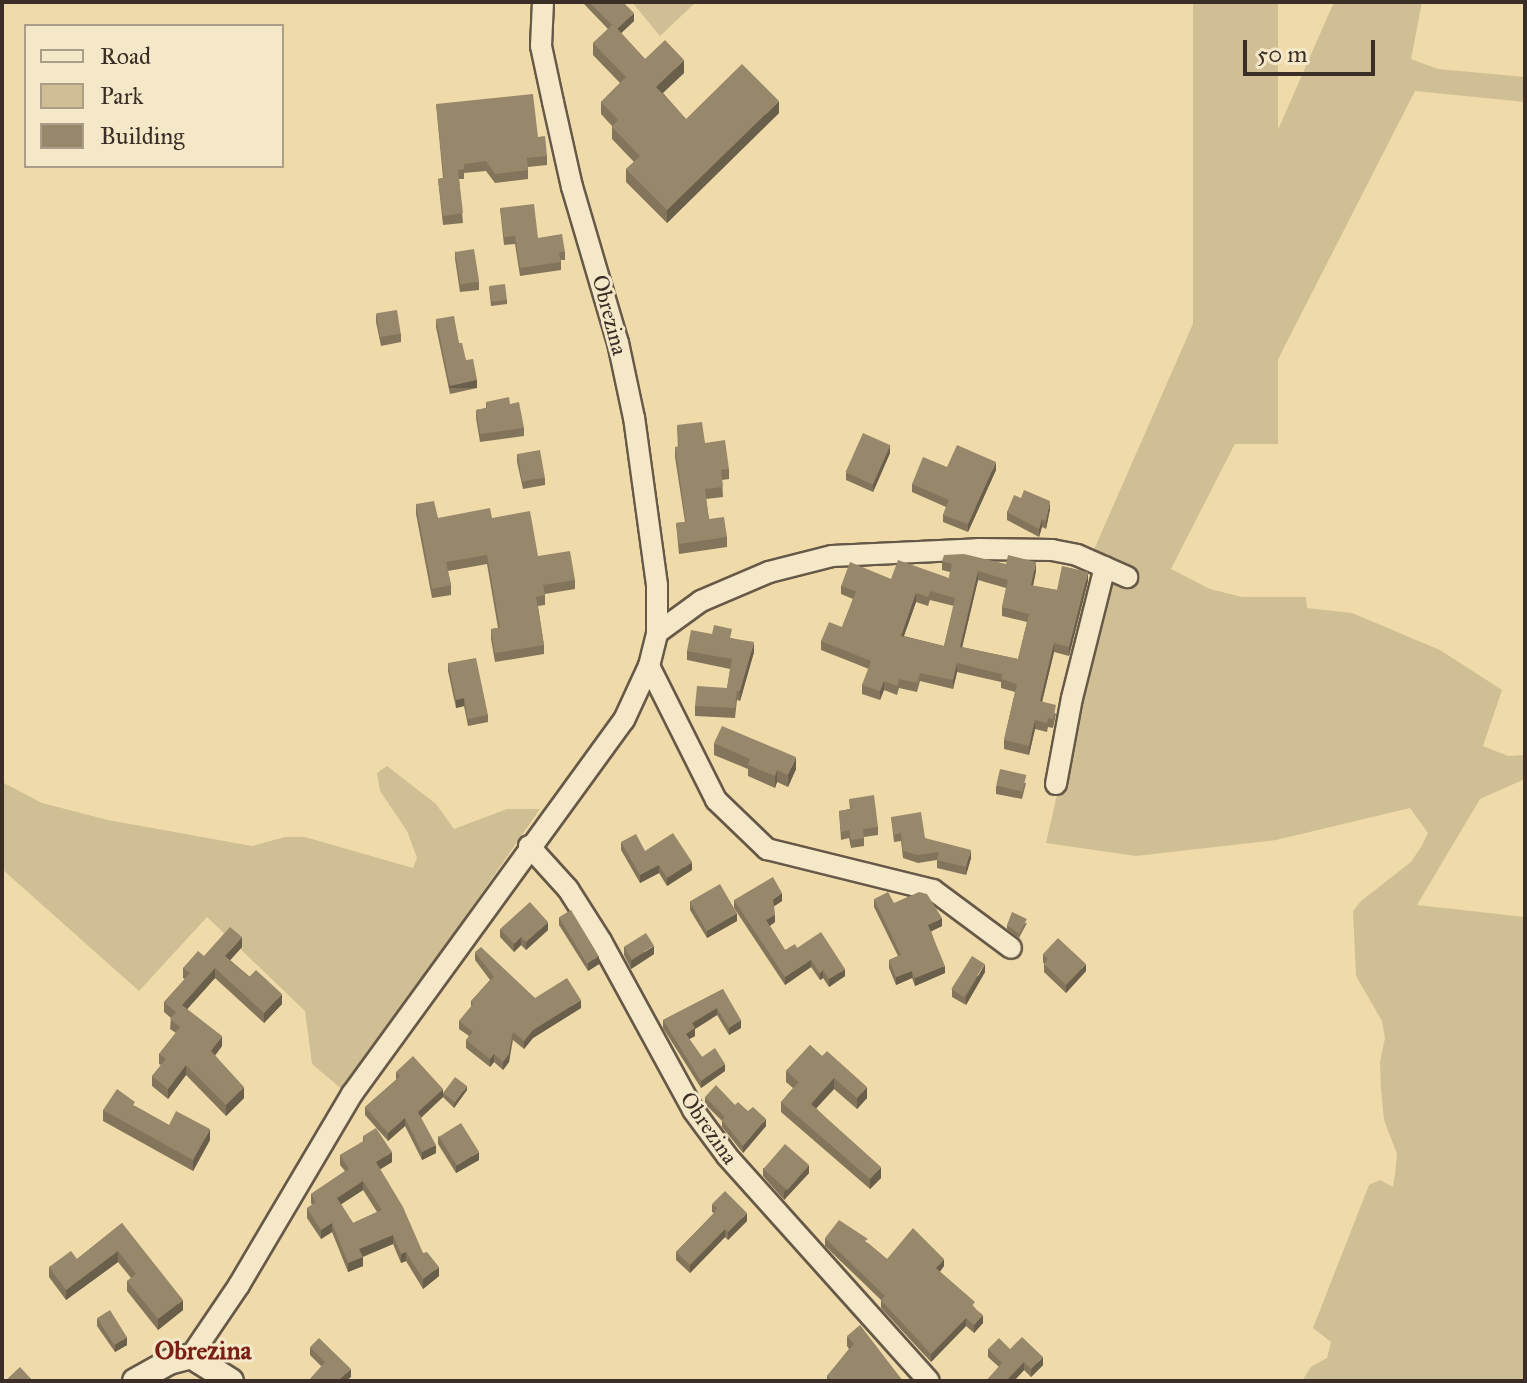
<!DOCTYPE html>
<html>
<head>
<meta charset="utf-8">
<style>
  body { margin:0 }
  #map { position:relative; width:1527px; height:1383px; overflow:hidden; background:#efdbaa; font-family:"IM FELL Great Primer",serif }
  div>[style] { position:absolute }
  .green>* { inset:0; background:#d0be94; transform-origin:0 0 }
  .roads { filter:drop-shadow(2px 0 #675948) drop-shadow(-2px 0 #675948) drop-shadow(0 2px #675948) drop-shadow(0 -2px #675948) }
  .minor>* { height:20px; margin:-10px; padding:0 10px; transform-origin:10px; border-radius:10px; background:#f5e8c8 }
  .tertiary>* { height:24px; margin:-12px; padding:0 12px; transform-origin:12px; border-radius:12px; background:#f5e8c8 }
  .wall>* { inset:0; background:#83755c }
  .shaded-wall>* { inset:0; background:#6a5f4b; transform-origin:0 0 }
  .building>* { inset:0; background:#98886b; transform-origin:0 0 }
  span { translate:-50% -50%; white-space:nowrap; text-align:center; line-height:1.15; -webkit-text-stroke:6px #f5e8c8; paint-order:stroke }
  .street-label { font-size:22px; color:#3a2e27 }
  .quarter-label { font-size:26px; color:#7a1f14; font-weight:700 }
  .frame { position:absolute; inset:0; border:4px solid #3a2e27; pointer-events:none }
  .legend { position:absolute; left:24px; top:24px; width:260px; height:144px; box-sizing:border-box; background:#f5e8c8; border:2px solid #aa9e88; margin:0; padding:10px 14px; list-style:none; font-size:24px; color:#3a2e27 }
  .legend li { display:flex; align-items:center; gap:16px; height:40px }
  .legend b { width:40px; border:2px solid #aa9e88 }
  .scale { position:absolute; left:1243px; top:40px; width:132px; height:36px; box-sizing:border-box; border:4px solid #3a2e27; border-top:0; padding-left:10px; font-size:24px; line-height:28px; white-space:nowrap; color:#3a2e27; -webkit-text-stroke:6px #f5e8c8; paint-order:stroke }
</style>
</head>
<body>
<div id="map">
  <div class="green">
    <i style="clip-path:polygon(632px 2px,696px 2px,660px 36px)"></i>
    <i style="left:1193px;top:2px;width:85px;height:442px"></i>
    <i style="clip-path:polygon(1334px 2px,1422px 2px,1411px 59px,1438px 69px,1525px 77px,1525px 102px,1415px 91px,1171px 569px,1210px 589px,1242px 597px,1306px 597px,1307px 608px,1352px 613px,1440px 650px,1502px 690px,1483px 746px,1508px 756px,1525px 755px,1525px 779px,1480px 799px,1417px 905px,1525px 917px,1525px 1381px,1302px 1381px,1311px 1367px,1327px 1358px,1331px 1342px,1313px 1328px,1369px 1185px,1380px 1180px,1393px 1187px,1395px 1174px,1397px 1154px,1384px 1120px,1381px 1089px,1380px 1062px,1385px 1038px,1382px 1021px,1356px 976px,1353px 911px,1361px 901px,1411px 862px,1421px 847px,1428px 833px,1410px 808px,1276px 840px,1136px 856px,1046px 843px,1099px 612px,1093px 552px)"></i>
    <i style="clip-path:polygon(387px 766px,436px 804px,454px 829px,507px 809px,540px 809px,344px 1091px,312px 1064px,305px 1011px,207px 917px,139px 991px,2px 869px,2px 782px,42px 803px,108px 820px,252px 846px,285px 837px,305px 837px,413px 868px,417px 858px,407px 831px,380px 791px,377px 773px)"></i>
  </div>
  <div class="roads">
    <div class="minor">
      <i style="left:657px;top:633px;width:54px;rotate:-36deg"></i>
      <i style="left:701px;top:601px;width:74px;rotate:-23.1deg"></i>
      <i style="left:769px;top:572px;width:65px;rotate:-14.3deg"></i>
      <i style="left:832px;top:556px;width:146px;rotate:-2.7deg"></i>
      <i style="left:978px;top:549px;width:74px;rotate:0.8deg"></i>
      <i style="left:1052px;top:550px;width:25px;rotate:11deg"></i>
      <i style="left:1077px;top:555px;width:55px;rotate:23.7deg"></i>
      <i style="left:649px;top:666px;width:150px;rotate:63.4deg"></i>
      <i style="left:716px;top:800px;width:71px;rotate:43.9deg"></i>
      <i style="left:767px;top:849px;width:171px;rotate:13.9deg"></i>
      <i style="left:933px;top:890px;width:97px;rotate:36.6deg"></i>
      <i style="left:1056px;top:784px;width:87px;rotate:-79.5deg"></i>
      <i style="left:1072px;top:698px;width:135px;rotate:-75.9deg"></i>
      <i style="left:529px;top:846px;width:58px;rotate:47.8deg"></i>
      <i style="left:568px;top:889px;width:62px;rotate:57.6deg"></i>
      <i style="left:601px;top:941px;width:192px;rotate:61.4deg"></i>
      <i style="left:693px;top:1110px;width:57px;rotate:53.5deg"></i>
      <i style="left:727px;top:1156px;width:302px;rotate:48.1deg"></i>
      <i style="left:191px;top:1356px;width:86px;rotate:-55.9deg"></i>
      <i style="left:239px;top:1285px;width:222px;rotate:-59.4deg"></i>
      <i style="left:352px;top:1094px;width:462px;rotate:-54deg"></i>
      <i style="left:624px;top:720px;width:60px;rotate:-65.2deg"></i>
      <i style="left:649px;top:666px;width:34px;rotate:-76deg"></i>
      <i style="left:657px;top:633px;width:48px;rotate:-90deg"></i>
      <i style="left:657px;top:585px;width:169px;rotate:-97.8deg"></i>
      <i style="left:634px;top:418px;width:77px;rotate:-102deg"></i>
      <i style="left:618px;top:343px;width:163px;rotate:-106.4deg"></i>
      <i style="left:572px;top:187px;width:87px;rotate:-102.6deg"></i>
      <i style="left:553px;top:102px;width:57px;rotate:-102.1deg"></i>
      <i style="left:541px;top:46px;width:44px;rotate:-87.4deg"></i>
    </div>
    <div class="tertiary">
      <i style="left:135px;top:1381px;width:39px;rotate:-29deg"></i>
      <i style="left:169px;top:1362px;width:23px;rotate:-15deg"></i>
      <i style="left:191px;top:1356px;width:47px;rotate:32deg"></i>
    </div>
  </div>
  <div class="wall">
    <i style="clip-path:polygon(584px 2px,623px 2px,634px 21px,621px 33px,645px 59px,684px 73px,663px 93px,686px 119px,779px 113px,667px 223px,626px 182px,626px 169px,634px 162px,612px 139px,612px 126px,601px 114px,601px 102px,620px 83px,593px 55px,593px 43px,608px 29px,584px 4px)"></i>
    <i style="clip-path:polygon(436px 104px,538px 137px,547px 156px,547px 165px,528px 167px,528px 179px,495px 183px,486px 171px,464px 173px,464px 179px,459px 179px,463px 223px,443px 225px,438px 179px,443px 178px)"></i>
    <i style="clip-path:polygon(500px 208px,538px 238px,565px 252px,565px 260px,561px 260px,561px 270px,520px 276px,515px 244px,504px 245px)"></i>
    <i style="clip-path:polygon(455px 251px,479px 282px,479px 290px,460px 292px,455px 259px)"></i>
    <i style="clip-path:polygon(489px 287px,507px 300px,507px 304px,491px 306px)"></i>
    <i style="clip-path:polygon(376px 314px,401px 334px,401px 342px,381px 346px,376px 322px)"></i>
    <i style="clip-path:polygon(436px 319px,459px 343px,477px 388px,450px 394px,436px 327px)"></i>
    <i style="clip-path:polygon(486px 402px,510px 404px,524px 428px,524px 436px,480px 442px,476px 418px,476px 410px,486px 408px)"></i>
    <i style="clip-path:polygon(677px 425px,705px 443px,729px 469px,729px 479px,722px 480px,723px 497px,706px 499px,709px 519px,727px 537px,727px 547px,679px 554px,676px 523px,685px 522px,675px 457px,675px 447px,678px 447px)"></i>
    <i style="clip-path:polygon(890px 453px,873px 492px,846px 480px,846px 473px)"></i>
    <i style="clip-path:polygon(517px 454px,545px 478px,545px 485px,523px 489px,517px 462px)"></i>
    <i style="clip-path:polygon(947px 467px,996px 470px,968px 532px,943px 522px,943px 515px,946px 507px,912px 492px,912px 484px)"></i>
    <i style="clip-path:polygon(1021px 498px,1050px 509px,1046px 529px,1042px 527px,1039px 537px,1007px 520px,1007px 512px)"></i>
    <i style="clip-path:polygon(416px 504px,438px 518px,492px 518px,538px 556px,575px 580px,575px 589px,545px 594px,545px 605px,538px 606px,544px 645px,544px 654px,495px 662px,491px 639px,491px 629px,498px 628px,487px 564px,448px 571px,451px 585px,451px 595px,432px 598px,416px 514px)"></i>
    <i style="clip-path:polygon(evenodd,942px 561px,1006px 564px,1036px 571px,1033px 586px,1057px 590px,1088px 581px,1069px 656px,1054px 652px,1042px 702px,1056px 714px,1053px 728px,1048px 727px,1047px 732px,1035px 729px,1029px 755px,1004px 749px,1004px 740px,1015px 692px,1001px 688px,1001px 682px,957px 672px,953px 689px,920px 681px,917px 692px,899px 688px,897px 695px,884px 690px,880px 700px,862px 694px,862px 685px,869px 669px,821px 650px,821px 641px,842px 627px,853px 599px,841px 594px,841px 586px,891px 579px,949px 578px,950px 572px,942px 570px,942px 561px,978px 580px,1006px 588px,1002px 607px,1002px 616px,1027px 622px,1018px 659px,962px 647px,978px 580px,942px 561px,930px 600px,954px 606px,944px 646px,904px 636px,916px 602px,928px 606px,930px 600px)"></i>
    <i style="clip-path:polygon(732px 638px,754px 652px,740px 701px,737px 700px,735px 718px,695px 716px,695px 706px,727px 688px,730px 669px,687px 660px,687px 651px)"></i>
    <i style="clip-path:polygon(448px 663px,488px 715px,488px 722px,468px 726px,464px 706px,456px 708px,448px 671px)"></i>
    <i style="clip-path:polygon(714px 743px,796px 769px,788px 787px,777px 782px,775px 788px,748px 776px,748px 769px,714px 755px)"></i>
    <i style="clip-path:polygon(1026px 783px,1022px 799px,996px 794px,996px 786px)"></i>
    <i style="clip-path:polygon(849px 799px,878px 827px,878px 835px,864px 837px,864px 846px,851px 848px,849px 838px,841px 840px,839px 811px,850px 809px)"></i>
    <i style="clip-path:polygon(891px 817px,925px 838px,971px 858px,966px 875px,937px 868px,937px 860px,918px 863px,903px 858px,901px 841px,894px 842px)"></i>
    <i style="clip-path:polygon(621px 842px,645px 851px,692px 870px,667px 886px,659px 873px,640px 883px,621px 850px)"></i>
    <i style="clip-path:polygon(874px 899px,894px 903px,942px 926px,931px 931px,945px 973px,915px 986px,912px 978px,896px 985px,889px 968px,889px 960px,898px 956px,874px 907px)"></i>
    <i style="clip-path:polygon(734px 900px,782px 901px,774px 906px,775px 922px,770px 926px,785px 950px,797px 948px,845px 976px,829px 987px,823px 978px,820px 980px,811px 967px,785px 985px,734px 908px)"></i>
    <i style="clip-path:polygon(690px 902px,737px 921px,707px 938px,690px 910px)"></i>
    <i style="clip-path:polygon(559px 917px,599px 964px,588px 971px,559px 925px)"></i>
    <i style="clip-path:polygon(1027px 923px,1019px 938px,1007px 929px,1007px 925px)"></i>
    <i style="clip-path:polygon(500px 929px,548px 930px,526px 950px,521px 945px,514px 952px,500px 937px)"></i>
    <i style="clip-path:polygon(242px 947px,230px 960px,282px 1004px,264px 1023px,215px 978px,187px 1009px,222px 1046px,215px 1055px,244px 1098px,226px 1116px,186px 1075px,168px 1099px,152px 1086px,152px 1076px,161px 1065px,159px 1064px,159px 1054px,176px 1033px,170px 1029px,171px 1018px,164px 1012px,164px 1002px,185px 979px,183px 978px,183px 968px,204px 956px)"></i>
    <i style="clip-path:polygon(624px 947px,654px 954px,631px 969px,624px 955px)"></i>
    <i style="clip-path:polygon(475px 952px,535px 998px,581px 1008px,533px 1038px,524px 1049px,513px 1040px,509px 1062px,503px 1070px,494px 1062px,490px 1067px,466px 1048px,466px 1040px,469px 1036px,459px 1029px,459px 1021px,471px 1007px,471px 1001px,490px 980px,475px 960px)"></i>
    <i style="clip-path:polygon(1043px 954px,1086px 971px,1066px 993px,1044px 972px,1044px 964px,1043px 962px)"></i>
    <i style="clip-path:polygon(985px 972px,966px 1005px,952px 997px,952px 989px)"></i>
    <i style="clip-path:polygon(723px 989px,741px 1028px,729px 1035px,717px 1015px,695px 1029px,695px 1036px,689px 1039px,702px 1057px,725px 1071px,701px 1088px,663px 1028px,663px 1020px)"></i>
    <i style="clip-path:polygon(810px 1045px,867px 1098px,857px 1109px,834px 1089px,816px 1108px,881px 1178px,870px 1189px,781px 1112px,781px 1102px,793px 1088px,786px 1082px,786px 1071px)"></i>
    <i style="clip-path:polygon(396px 1072px,443px 1093px,467px 1090px,454px 1108px,443px 1097px,421px 1118px,436px 1153px,422px 1160px,405px 1126px,388px 1141px,365px 1115px,365px 1107px,396px 1080px)"></i>
    <i style="clip-path:polygon(705px 1097px,735px 1105px,748px 1111px,766px 1126px,743px 1153px,722px 1127px,722px 1121px,705px 1104px)"></i>
    <i style="clip-path:polygon(135px 1106px,169px 1125px,210px 1140px,193px 1171px,103px 1121px,103px 1110px)"></i>
    <i style="clip-path:polygon(evenodd,363px 1136px,392px 1162px,380px 1169px,423px 1253px,439px 1276px,423px 1289px,406px 1261px,401px 1263px,393px 1244px,363px 1257px,363px 1266px,348px 1272px,332px 1232px,321px 1239px,307px 1218px,307px 1208px,312px 1205px,311px 1203px,311px 1194px,345px 1171px,340px 1165px,340px 1155px,363px 1142px,363px 1136px,363px 1190px,377px 1212px,353px 1223px,341px 1204px,363px 1190px)"></i>
    <i style="clip-path:polygon(438px 1136px,479px 1160px,456px 1173px,438px 1144px)"></i>
    <i style="clip-path:polygon(763px 1168px,809px 1173px,784px 1200px,763px 1176px)"></i>
    <i style="clip-path:polygon(712px 1204px,747px 1221px,728px 1240px,725px 1237px,690px 1273px,676px 1260px,676px 1252px,714px 1213px,712px 1212px)"></i>
    <i style="clip-path:polygon(122px 1223px,183px 1310px,158px 1330px,127px 1291px,127px 1281px,131px 1278px,118px 1262px,66px 1300px,49px 1277px,49px 1267px,77px 1259px)"></i>
    <i style="clip-path:polygon(825px 1238px,868px 1243px,887px 1259px,944px 1266px,940px 1272px,975px 1308px,983px 1323px,974px 1333px,966px 1326px,931px 1362px,881px 1308px,881px 1300px,825px 1246px)"></i>
    <i style="clip-path:polygon(97px 1318px,127px 1345px,115px 1352px,97px 1326px)"></i>
    <i style="clip-path:polygon(847px 1336px,903px 1381px,827px 1381px,827px 1376px,849px 1349px,847px 1346px)"></i>
    <i style="clip-path:polygon(310px 1347px,351px 1377px,321px 1366px,310px 1355px)"></i>
    <i style="clip-path:polygon(988px 1349px,1010px 1349px,1043px 1365px,1031px 1377px,1024px 1370px,1014px 1381px,986px 1381px,999px 1367px,988px 1357px)"></i>
  </div>
  <div class="shaded-wall">
    <i style="clip-path:polygon(634px 13px,634px 21px,616px 38px,616px 30px)"></i>
    <i style="clip-path:polygon(684px 60px,684px 73px,656px 99px,656px 87px)"></i>
    <i style="clip-path:polygon(779px 101px,779px 113px,667px 223px,667px 210px)"></i>
    <i style="left:477px;top:380px;width:8px;height:28px;rotate:90deg"></i>
    <i style="clip-path:polygon(890px 445px,890px 453px,873px 492px,873px 484px)"></i>
    <i style="clip-path:polygon(996px 462px,996px 470px,968px 532px,968px 524px)"></i>
    <i style="clip-path:polygon(1050px 501px,1050px 509px,1046px 529px,1046px 521px)"></i>
    <i style="clip-path:polygon(1042px 519px,1042px 527px,1039px 537px,1039px 529px)"></i>
    <i style="clip-path:polygon(1036px 562px,1036px 571px,1031px 594px,1031px 585px)"></i>
    <i style="clip-path:polygon(978px 571px,978px 580px,960px 656px,960px 647px)"></i>
    <i style="clip-path:polygon(1088px 572px,1088px 581px,1069px 656px,1069px 647px)"></i>
    <i style="clip-path:polygon(916px 593px,916px 602px,901px 644px,901px 636px)"></i>
    <i style="clip-path:polygon(754px 642px,754px 652px,740px 701px,740px 691px)"></i>
    <i style="clip-path:polygon(1054px 643px,1054px 652px,1040px 710px,1040px 701px)"></i>
    <i style="clip-path:polygon(957px 663px,957px 672px,953px 689px,953px 680px)"></i>
    <i style="clip-path:polygon(884px 681px,884px 690px,880px 700px,880px 691px)"></i>
    <i style="clip-path:polygon(464px 698px,464px 706px,456px 708px,456px 700px)"></i>
    <i style="clip-path:polygon(1035px 720px,1035px 729px,1029px 755px,1029px 746px)"></i>
    <i style="clip-path:polygon(796px 757px,796px 769px,788px 787px,788px 775px)"></i>
    <i style="clip-path:polygon(777px 770px,777px 782px,775px 788px,775px 776px)"></i>
    <i style="clip-path:polygon(971px 850px,971px 858px,966px 875px,966px 867px)"></i>
    <i style="clip-path:polygon(692px 862px,692px 870px,667px 886px,667px 878px)"></i>
    <i style="clip-path:polygon(659px 865px,659px 873px,640px 883px,640px 875px)"></i>
    <i style="clip-path:polygon(782px 893px,782px 901px,773px 907px,773px 899px)"></i>
    <i style="clip-path:polygon(737px 913px,737px 921px,707px 938px,707px 931px)"></i>
    <i style="clip-path:polygon(775px 915px,775px 922px,766px 928px,766px 920px)"></i>
    <i style="clip-path:polygon(942px 918px,942px 926px,928px 933px,928px 925px)"></i>
    <i style="clip-path:polygon(548px 922px,548px 930px,526px 950px,526px 942px)"></i>
    <i style="clip-path:polygon(242px 937px,242px 947px,225px 966px,225px 956px)"></i>
    <i style="clip-path:polygon(521px 937px,521px 945px,514px 952px,514px 944px)"></i>
    <i style="clip-path:polygon(654px 946px,654px 954px,631px 969px,631px 961px)"></i>
    <i style="clip-path:polygon(599px 956px,599px 964px,588px 971px,588px 963px)"></i>
    <i style="clip-path:polygon(811px 960px,811px 967px,785px 985px,785px 977px)"></i>
    <i style="clip-path:polygon(985px 964px,985px 972px,966px 1005px,966px 997px)"></i>
    <i style="clip-path:polygon(1086px 964px,1086px 971px,1066px 993px,1066px 985px)"></i>
    <i style="clip-path:polygon(945px 966px,945px 973px,915px 986px,915px 978px)"></i>
    <i style="clip-path:polygon(215px 968px,215px 978px,182px 1015px,182px 1005px)"></i>
    <i style="clip-path:polygon(845px 969px,845px 976px,829px 987px,829px 979px)"></i>
    <i style="clip-path:polygon(823px 970px,823px 978px,820px 980px,820px 973px)"></i>
    <i style="clip-path:polygon(912px 971px,912px 978px,896px 985px,896px 977px)"></i>
    <i style="clip-path:polygon(282px 994px,282px 1004px,264px 1023px,264px 1013px)"></i>
    <i style="clip-path:polygon(581px 1000px,581px 1008px,533px 1038px,524px 1049px,524px 1041px,533px 1030px)"></i>
    <i style="clip-path:polygon(717px 1008px,717px 1015px,695px 1029px,695px 1036px,686px 1041px,686px 1034px,692px 1023px)"></i>
    <i style="clip-path:polygon(741px 1020px,741px 1028px,729px 1035px,729px 1028px)"></i>
    <i style="clip-path:polygon(513px 1032px,509px 1062px,503px 1070px,503px 1062px)"></i>
    <i style="clip-path:polygon(222px 1036px,222px 1046px,211px 1061px,211px 1051px)"></i>
    <i style="clip-path:polygon(494px 1054px,494px 1062px,490px 1067px,490px 1059px)"></i>
    <i style="clip-path:polygon(725px 1064px,725px 1071px,701px 1088px,701px 1081px)"></i>
    <i style="clip-path:polygon(186px 1065px,186px 1075px,168px 1099px,168px 1089px)"></i>
    <i style="clip-path:polygon(834px 1078px,834px 1089px,811px 1114px,811px 1104px)"></i>
    <i style="clip-path:polygon(467px 1086px,467px 1090px,454px 1108px,454px 1104px)"></i>
    <i style="clip-path:polygon(244px 1087px,244px 1098px,226px 1116px,226px 1105px)"></i>
    <i style="clip-path:polygon(867px 1087px,867px 1098px,857px 1109px,857px 1098px)"></i>
    <i style="clip-path:polygon(443px 1089px,443px 1097px,418px 1120px,418px 1112px)"></i>
    <i style="clip-path:polygon(405px 1118px,405px 1126px,388px 1141px,388px 1133px)"></i>
    <i style="clip-path:polygon(766px 1119px,766px 1126px,743px 1153px,743px 1146px)"></i>
    <i style="clip-path:polygon(210px 1129px,210px 1140px,193px 1171px,193px 1160px)"></i>
    <i style="clip-path:polygon(436px 1145px,436px 1153px,422px 1160px,422px 1152px)"></i>
    <i style="clip-path:polygon(392px 1152px,392px 1162px,376px 1172px,376px 1162px)"></i>
    <i style="clip-path:polygon(479px 1152px,479px 1160px,456px 1173px,456px 1166px)"></i>
    <i style="clip-path:polygon(809px 1165px,809px 1173px,784px 1200px,784px 1192px)"></i>
    <i style="clip-path:polygon(881px 1167px,881px 1178px,870px 1189px,870px 1179px)"></i>
    <i style="clip-path:polygon(363px 1181px,363px 1190px,337px 1207px,337px 1198px)"></i>
    <i style="clip-path:polygon(747px 1213px,747px 1221px,728px 1240px,728px 1232px)"></i>
    <i style="clip-path:polygon(332px 1223px,332px 1232px,321px 1239px,321px 1230px)"></i>
    <i style="clip-path:polygon(725px 1229px,725px 1237px,690px 1273px,690px 1265px)"></i>
    <i style="clip-path:polygon(393px 1235px,393px 1244px,359px 1258px,359px 1249px)"></i>
    <i style="clip-path:polygon(118px 1251px,118px 1262px,66px 1300px,66px 1290px)"></i>
    <i style="clip-path:polygon(406px 1252px,406px 1261px,401px 1263px,401px 1254px)"></i>
    <i style="clip-path:polygon(363px 1257px,363px 1266px,348px 1272px,348px 1263px)"></i>
    <i style="clip-path:polygon(944px 1259px,944px 1266px,936px 1276px,936px 1268px)"></i>
    <i style="clip-path:polygon(439px 1267px,439px 1276px,423px 1289px,423px 1279px)"></i>
    <i style="clip-path:polygon(183px 1300px,183px 1310px,158px 1330px,158px 1319px)"></i>
    <i style="clip-path:polygon(983px 1315px,983px 1323px,974px 1333px,974px 1325px)"></i>
    <i style="clip-path:polygon(966px 1318px,966px 1326px,931px 1362px,931px 1354px)"></i>
    <i style="clip-path:polygon(127px 1337px,127px 1345px,115px 1352px,115px 1345px)"></i>
    <i style="clip-path:polygon(1043px 1357px,1043px 1365px,1031px 1377px,1031px 1369px)"></i>
    <i style="clip-path:polygon(1024px 1362px,1024px 1370px,1014px 1381px,1006px 1381px)"></i>
    <i style="clip-path:polygon(351px 1369px,351px 1377px,346px 1381px,337px 1381px)"></i>
  </div>
  <div class="building">
    <i style="clip-path:polygon(589px 2px,623px 2px,634px 13px,617px 29px,613px 24px,612px 25px)"></i>
    <i style="clip-path:polygon(613px 24px,645px 59px,665px 40px,684px 60px,656px 87px,686px 119px,742px 64px,779px 101px,667px 210px,626px 169px,640px 156px,612px 127px,618px 120px,601px 102px,626px 77px,593px 43px)"></i>
    <i style="clip-path:polygon(533px 94px,538px 137px,545px 136px,547px 156px,527px 158px,528px 170px,495px 174px,486px 161px,464px 164px,464px 169px,458px 170px,463px 213px,443px 216px,438px 179px,444px 178px,436px 104px)"></i>
    <i style="clip-path:polygon(534px 204px,538px 238px,562px 234px,565px 252px,559px 252px,561px 262px,520px 268px,515px 236px,504px 237px,500px 208px)"></i>
    <i style="left:474px;top:249px;width:33px;height:19px;rotate:81deg"></i>
    <i style="left:505px;top:284px;width:16px;height:16px;rotate:83deg"></i>
    <i style="left:397px;top:310px;width:24px;height:21px;rotate:81deg"></i>
    <i style="clip-path:polygon(454px 316px,459px 343px,462px 343px,466px 360px,473px 359px,477px 380px,450px 386px,436px 319px)"></i>
    <i style="clip-path:polygon(509px 397px,510px 404px,519px 402px,524px 428px,480px 434px,476px 410px,487px 408px,486px 402px)"></i>
    <i style="clip-path:polygon(702px 422px,705px 443px,725px 440px,729px 469px,721px 470px,723px 487px,705px 489px,709px 519px,724px 517px,727px 537px,679px 544px,676px 523px,686px 522px,675px 447px,679px 446px,677px 425px)"></i>
    <i style="left:863px;top:433px;width:30px;height:43px;rotate:24deg"></i>
    <i style="clip-path:polygon(957px 445px,996px 462px,968px 524px,943px 515px,949px 500px,912px 484px,923px 457px,947px 467px)"></i>
    <i style="left:540px;top:450px;width:28px;height:23px;rotate:80deg"></i>
    <i style="clip-path:polygon(1024px 490px,1050px 501px,1046px 521px,1042px 519px,1039px 529px,1007px 512px,1014px 495px,1021px 498px)"></i>
    <i style="clip-path:polygon(434px 501px,438px 518px,490px 508px,492px 518px,530px 511px,538px 556px,570px 551px,575px 580px,543px 585px,545px 595px,536px 597px,544px 645px,495px 653px,491px 629px,500px 628px,487px 555px,446px 562px,451px 585px,432px 589px,416px 504px)"></i>
    <i style="clip-path:polygon(evenodd,964px 554px,1006px 564px,1008px 555px,1036px 562px,1031px 585px,1057px 590px,1062px 566px,1088px 572px,1069px 647px,1054px 643px,1040px 701px,1056px 705px,1053px 719px,1048px 718px,1047px 723px,1035px 720px,1029px 746px,1004px 740px,1017px 684px,1001px 679px,1002px 674px,957px 663px,953px 680px,920px 673px,917px 683px,899px 679px,897px 686px,884px 681px,880px 691px,862px 685px,871px 661px,821px 641px,829px 622px,842px 627px,856px 591px,841px 586px,850px 562px,891px 579px,898px 560px,949px 578px,952px 564px,942px 561px,944px 555px,964px 554px,978px 571px,1008px 580px,1002px 607px,1029px 614px,1018px 659px,960px 647px,978px 571px,964px 554px,930px 591px,955px 598px,944px 646px,901px 636px,916px 593px,928px 597px,930px 591px)"></i>
    <i style="clip-path:polygon(714px 625px,732px 629px,730px 638px,754px 642px,740px 691px,737px 691px,735px 708px,695px 706px,697px 686px,727px 688px,732px 659px,687px 651px,691px 630px,712px 634px)"></i>
    <i style="clip-path:polygon(476px 658px,488px 715px,468px 719px,464px 698px,456px 700px,448px 663px)"></i>
    <i style="clip-path:polygon(722px 726px,796px 757px,788px 775px,777px 770px,775px 776px,748px 765px,750px 759px,714px 743px)"></i>
    <i style="left:1000px;top:769px;width:27px;height:17px;rotate:13deg"></i>
    <i style="clip-path:polygon(874px 795px,878px 827px,863px 829px,864px 838px,851px 840px,849px 830px,841px 832px,839px 811px,851px 809px,849px 799px)"></i>
    <i style="clip-path:polygon(921px 812px,925px 838px,971px 850px,966px 867px,937px 860px,939px 852px,918px 855px,903px 851px,901px 833px,894px 835px,891px 817px)"></i>
    <i style="clip-path:polygon(673px 833px,692px 862px,667px 878px,659px 865px,640px 875px,621px 842px,636px 834px,645px 851px)"></i>
    <i style="clip-path:polygon(773px 877px,782px 893px,773px 899px,775px 915px,766px 920px,785px 950px,795px 944px,797px 948px,821px 932px,845px 969px,829px 979px,823px 970px,820px 973px,811px 960px,785px 977px,734px 900px)"></i>
    <i style="left:720px;top:884px;width:34px;height:35px;rotate:60deg"></i>
    <i style="clip-path:polygon(888px 892px,894px 903px,919px 892px,927px 894px,942px 918px,928px 925px,945px 966px,915px 978px,912px 971px,896px 977px,889px 960px,901px 955px,874px 899px)"></i>
    <i style="clip-path:polygon(530px 902px,548px 922px,526px 942px,521px 937px,514px 944px,500px 929px)"></i>
    <i style="left:571px;top:910px;width:54px;height:14px;rotate:59deg"></i>
    <i style="clip-path:polygon(1012px 912px,1027px 919px,1019px 934px,1007px 925px)"></i>
    <i style="clip-path:polygon(230px 927px,242px 937px,225px 956px,249px 977px,256px 970px,282px 994px,264px 1013px,215px 968px,182px 1005px,222px 1036px,211px 1051px,244px 1087px,226px 1105px,186px 1065px,168px 1089px,152px 1076px,166px 1059px,159px 1054px,180px 1027px,170px 1019px,176px 1012px,164px 1002px,190px 973px,183px 968px,198px 951px,204px 956px)"></i>
    <i style="left:646px;top:933px;width:15px;height:26px;rotate:58deg"></i>
    <i style="clip-path:polygon(1058px 938px,1086px 964px,1066px 985px,1044px 964px,1048px 959px,1043px 954px)"></i>
    <i style="clip-path:polygon(481px 947px,535px 998px,567px 978px,581px 1000px,533px 1030px,524px 1041px,513px 1032px,509px 1054px,503px 1062px,494px 1054px,490px 1059px,466px 1040px,473px 1032px,459px 1021px,473px 1004px,471px 1001px,494px 977px,475px 952px)"></i>
    <i style="left:972px;top:956px;width:15px;height:39px;rotate:32deg"></i>
    <i style="clip-path:polygon(723px 989px,741px 1020px,729px 1028px,717px 1008px,692px 1023px,695px 1028px,686px 1034px,702px 1057px,715px 1048px,725px 1064px,701px 1081px,663px 1020px)"></i>
    <i style="clip-path:polygon(810px 1045px,822px 1056px,827px 1051px,867px 1087px,857px 1098px,834px 1078px,811px 1104px,881px 1167px,870px 1179px,781px 1102px,799px 1082px,786px 1071px)"></i>
    <i style="clip-path:polygon(413px 1056px,443px 1089px,418px 1112px,436px 1145px,422px 1152px,405px 1118px,388px 1133px,365px 1107px,400px 1076px,396px 1072px)"></i>
    <i style="left:455px;top:1077px;width:15px;height:20px;rotate:37deg"></i>
    <i style="clip-path:polygon(716px 1085px,735px 1105px,738px 1102px,748px 1111px,753px 1107px,766px 1119px,743px 1146px,722px 1120px,725px 1117px,705px 1097px)"></i>
    <i style="clip-path:polygon(117px 1089px,135px 1102px,133px 1105px,169px 1125px,176px 1111px,210px 1129px,193px 1160px,103px 1110px)"></i>
    <i style="left:461px;top:1123px;width:34px;height:26px;rotate:58deg"></i>
    <i style="clip-path:polygon(evenodd,376px 1128px,392px 1152px,376px 1162px,403px 1207px,423px 1253px,427px 1252px,439px 1267px,423px 1279px,406px 1252px,401px 1254px,393px 1235px,359px 1249px,363px 1257px,348px 1263px,332px 1223px,321px 1230px,307px 1208px,316px 1202px,311px 1194px,349px 1169px,340px 1155px,365px 1140px,363px 1136px,376px 1128px,363px 1181px,382px 1210px,353px 1223px,337px 1198px,363px 1181px)"></i>
    <i style="left:785px;top:1144px;width:32px;height:33px;rotate:41deg"></i>
    <i style="clip-path:polygon(725px 1191px,747px 1213px,728px 1232px,725px 1229px,690px 1265px,676px 1252px,712px 1216px,717px 1208px,712px 1204px)"></i>
    <i style="clip-path:polygon(839px 1220px,868px 1239px,865px 1241px,887px 1259px,913px 1228px,944px 1259px,936px 1268px,975px 1302px,972px 1306px,983px 1315px,974px 1325px,966px 1318px,931px 1354px,881px 1300px,885px 1296px,825px 1238px)"></i>
    <i style="clip-path:polygon(122px 1223px,183px 1300px,158px 1319px,127px 1281px,136px 1274px,118px 1251px,66px 1290px,49px 1267px,71px 1251px,77px 1259px)"></i>
    <i style="left:110px;top:1310px;width:32px;height:15px;rotate:58deg"></i>
    <i style="clip-path:polygon(860px 1325px,903px 1381px,833px 1381px,827px 1376px,854px 1344px,847px 1336px)"></i>
    <i style="clip-path:polygon(1022px 1337px,1043px 1357px,1031px 1369px,1024px 1362px,1006px 1381px,986px 1381px,1002px 1363px,988px 1349px,999px 1338px,1010px 1349px)"></i>
    <i style="clip-path:polygon(319px 1338px,351px 1369px,337px 1381px,308px 1381px,325px 1362px,310px 1347px)"></i>
    <i style="clip-path:polygon(20px 1367px,33px 1381px,5px 1381px)"></i>
  </div>
  <div class="street-label">
    <span style="left:610px;top:315px;rotate:75deg">Obrezina</span>
    <span style="left:709px;top:1128px;rotate:55deg">Obrezina</span>
  </div>
  <div class="quarter-label">
    <span style="left:203px;top:1351px">Obrezina</span>
  </div>
  <div class="frame"></div>
  <ul class="legend">
  <li><b style="height:10px;background:#f5e8c8"></b>Road</li>
  <li><b style="height:22px;background:#d0be94"></b>Park</li>
  <li><b style="height:22px;background:#98886b"></b>Building</li>
  </ul>
  <div class="scale">50 m</div>
</div>
</body>
</html>
